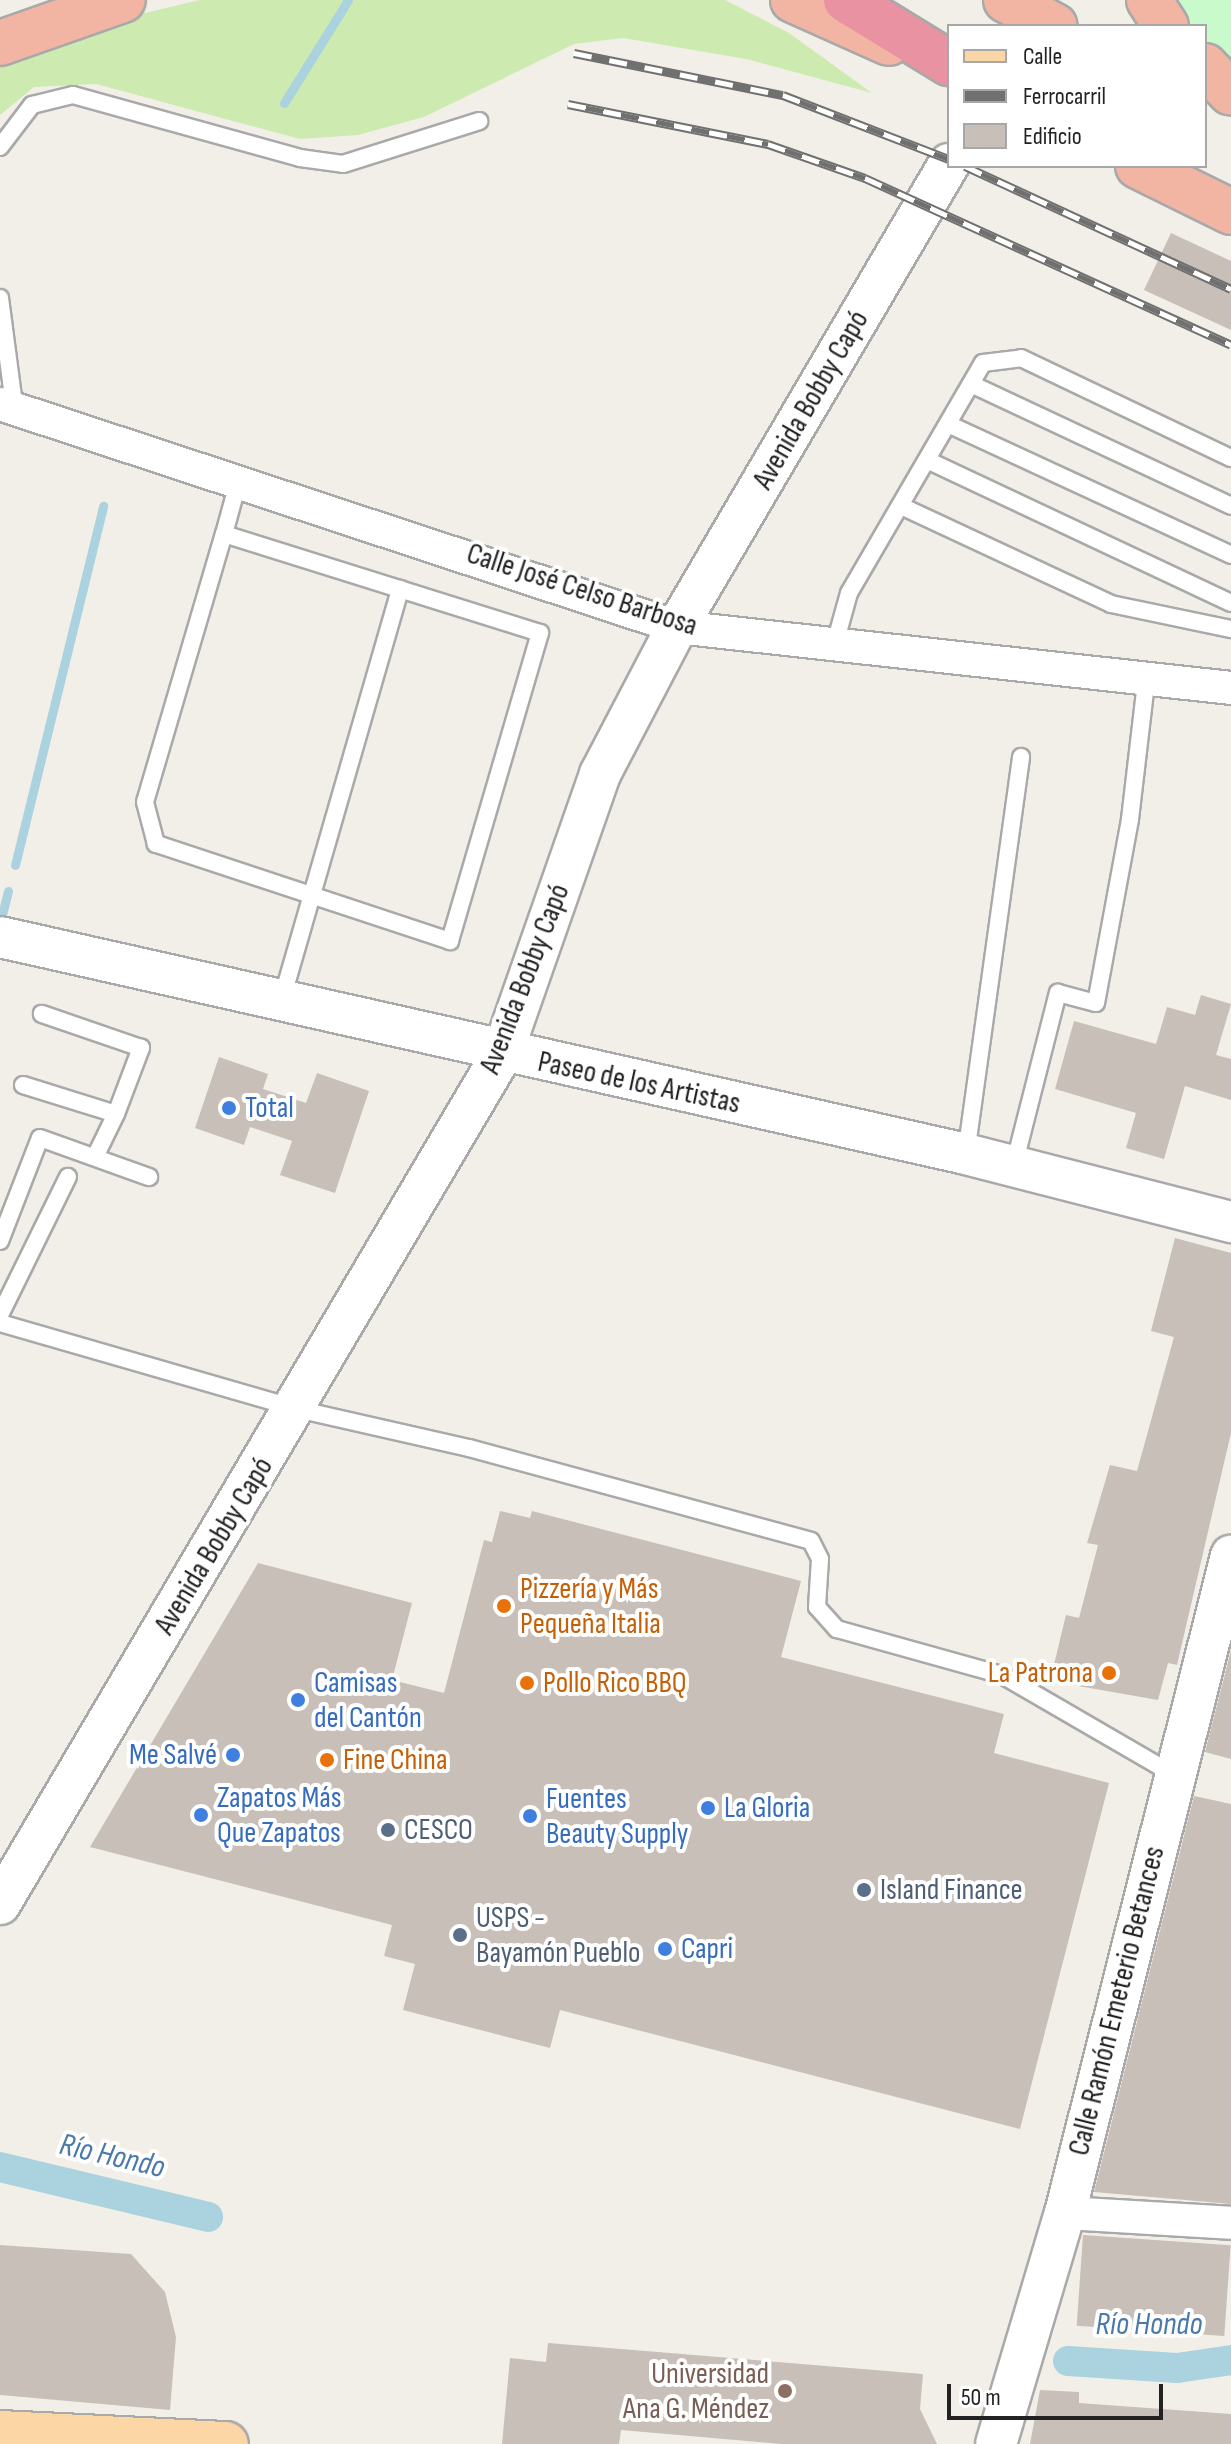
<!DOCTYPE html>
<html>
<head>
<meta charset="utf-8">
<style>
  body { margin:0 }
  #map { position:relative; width:1231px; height:2444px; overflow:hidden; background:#f2efe9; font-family:"Sofia Sans Condensed",sans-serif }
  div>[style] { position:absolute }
  .grass>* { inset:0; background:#cdebb0 }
  .park>* { inset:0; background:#c8facc }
  .stream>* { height:9px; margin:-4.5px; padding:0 4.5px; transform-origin:4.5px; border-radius:4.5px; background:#aad3df }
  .canal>* { height:30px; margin:-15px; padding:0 15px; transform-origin:15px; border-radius:15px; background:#aad3df }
  .building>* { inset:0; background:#c7bfb8; transform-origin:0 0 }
  .roads { filter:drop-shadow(2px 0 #a9a9a9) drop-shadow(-2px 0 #a9a9a9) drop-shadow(0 2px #a9a9a9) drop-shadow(0 -2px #a9a9a9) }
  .service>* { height:16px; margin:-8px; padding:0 8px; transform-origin:8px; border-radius:8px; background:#fff }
  .minor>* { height:32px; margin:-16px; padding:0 16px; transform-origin:16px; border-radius:16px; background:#fff }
  .tertiary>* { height:40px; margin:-20px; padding:0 20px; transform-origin:20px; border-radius:20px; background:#fff }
  .primary>* { height:44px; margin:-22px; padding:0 22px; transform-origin:22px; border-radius:22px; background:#fcd6a4 }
  .trunk>* { height:44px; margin:-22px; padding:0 22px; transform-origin:22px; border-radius:22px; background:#f2b4a3 }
  .motorway>* { height:44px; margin:-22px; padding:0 22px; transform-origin:22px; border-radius:22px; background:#e892a2 }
  .rail>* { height:9px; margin-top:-4.5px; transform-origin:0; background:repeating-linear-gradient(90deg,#fff 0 18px,#707070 0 36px); box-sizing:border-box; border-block:2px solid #707070 }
  .dots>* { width:22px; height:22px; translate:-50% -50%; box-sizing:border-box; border:4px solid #fff; border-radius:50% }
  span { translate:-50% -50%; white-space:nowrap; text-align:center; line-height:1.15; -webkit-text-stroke:8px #fff; paint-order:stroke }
  .street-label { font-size:30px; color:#222 }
  .shop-label { font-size:30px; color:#366cbe }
  .left { translate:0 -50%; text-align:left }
  .right { translate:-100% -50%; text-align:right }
  .food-label { font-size:30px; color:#c56008 }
  .service-label { font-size:30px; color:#4e5e75 }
  .education-label { font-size:30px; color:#785e54 }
  .water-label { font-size:32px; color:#4a7aab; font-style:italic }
  .legend { position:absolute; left:947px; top:24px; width:260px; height:144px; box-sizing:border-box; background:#fff; border:2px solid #a7a7a7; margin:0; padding:10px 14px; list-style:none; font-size:24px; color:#222 }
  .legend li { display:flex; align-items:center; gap:16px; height:40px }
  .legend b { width:40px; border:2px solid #a7a7a7 }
  .scale { position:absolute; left:947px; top:2384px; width:216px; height:36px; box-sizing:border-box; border:4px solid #222; border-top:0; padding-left:10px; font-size:24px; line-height:28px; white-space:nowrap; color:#222; -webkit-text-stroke:6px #fff; paint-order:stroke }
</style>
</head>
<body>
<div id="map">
  <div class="grass">
    <i style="clip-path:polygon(200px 0,725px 0,789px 33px,872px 93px,746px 59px,623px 38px,574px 44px,424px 117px,358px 135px,300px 139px,96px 84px,34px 87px,0 115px,0 60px,94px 25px)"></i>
  </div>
  <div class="park">
    <i style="clip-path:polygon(1170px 0,1231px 0,1231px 74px,1205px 42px,1205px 26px,1191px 26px)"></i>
  </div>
  <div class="stream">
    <i style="left:284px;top:103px;width:121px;rotate:-58.1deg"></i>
    <i style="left:15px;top:865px;width:370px;rotate:-76.2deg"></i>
    <i style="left:0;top:923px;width:33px;rotate:-76deg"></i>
  </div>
  <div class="canal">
    <i style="left:0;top:2167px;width:214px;rotate:13.5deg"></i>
    <i style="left:1068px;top:2361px;width:109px;rotate:3.7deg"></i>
    <i style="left:1177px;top:2368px;width:55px;rotate:-8.4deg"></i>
  </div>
  <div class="building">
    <i style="clip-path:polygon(1171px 233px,1231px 261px,1231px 330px,1144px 290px)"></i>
    <i style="clip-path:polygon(1201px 995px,1231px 1004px,1216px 1055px,1231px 1059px,1231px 1100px,1185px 1086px,1164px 1159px,1126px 1148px,1136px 1113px,1055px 1089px,1074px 1021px,1156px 1044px,1167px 1007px,1195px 1015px)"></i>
    <i style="clip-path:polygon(219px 1057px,268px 1074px,263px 1089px,306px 1103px,317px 1073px,369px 1091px,335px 1193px,280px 1175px,292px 1141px,250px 1127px,244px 1145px,195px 1128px)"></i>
    <i style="clip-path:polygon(1175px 1238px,1231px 1253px,1231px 1433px,1177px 1665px,1168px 1663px,1158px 1700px,1050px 1681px,1066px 1615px,1079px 1618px,1098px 1545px,1087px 1543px,1110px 1465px,1137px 1471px,1174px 1337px,1151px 1331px)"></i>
    <i style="clip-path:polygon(500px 1511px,530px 1518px,532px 1511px,801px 1581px,781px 1657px,1004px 1714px,994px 1753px,1109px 1783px,1020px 2129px,560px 2010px,550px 2048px,403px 2010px,415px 1964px,384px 1956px,392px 1925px,90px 1847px,258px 1563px,412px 1603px,392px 1680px,444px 1693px,484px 1540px,492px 1542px)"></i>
    <i style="clip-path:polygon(1231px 1650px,1231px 1759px,1205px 1752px)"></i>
    <i style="clip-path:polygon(1194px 1796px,1231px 1804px,1231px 2204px,1094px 2192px)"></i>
    <i style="left:1083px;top:2235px;width:148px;height:91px;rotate:4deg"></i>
    <i style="clip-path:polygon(0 2245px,131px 2254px,165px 2292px,176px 2337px,170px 2410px,0 2395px)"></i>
    <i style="clip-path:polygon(548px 2343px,923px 2374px,920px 2409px,937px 2444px,781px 2444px,621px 2430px,619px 2444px,502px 2444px,510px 2358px,546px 2362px)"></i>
    <i style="clip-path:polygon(1040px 2390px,1079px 2392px,1079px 2403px,1231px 2414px,1231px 2444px,1030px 2444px)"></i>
  </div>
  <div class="roads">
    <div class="service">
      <i style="left:0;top:147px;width:53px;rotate:-52.7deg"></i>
      <i style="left:32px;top:105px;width:42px;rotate:-13.7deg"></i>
      <i style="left:73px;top:95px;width:236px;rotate:15.5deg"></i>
      <i style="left:300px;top:158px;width:43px;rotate:7.9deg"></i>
      <i style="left:343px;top:164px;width:143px;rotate:-17.5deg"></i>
      <i style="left:0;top:298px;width:108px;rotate:82.5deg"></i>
      <i style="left:971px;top:384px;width:287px;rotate:25.1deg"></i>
      <i style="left:948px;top:424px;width:312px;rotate:24.8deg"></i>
      <i style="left:927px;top:460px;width:336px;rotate:25.2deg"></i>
      <i style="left:901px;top:506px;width:232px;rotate:25deg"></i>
      <i style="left:1111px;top:604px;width:123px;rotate:11.8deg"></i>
      <i style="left:224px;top:534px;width:331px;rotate:17.4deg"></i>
      <i style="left:540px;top:633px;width:321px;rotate:106.3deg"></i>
      <i style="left:450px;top:941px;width:310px;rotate:-161.7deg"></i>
      <i style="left:156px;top:844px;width:43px;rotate:-104.7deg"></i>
      <i style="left:145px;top:802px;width:279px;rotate:-73.6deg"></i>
      <i style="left:224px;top:534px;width:57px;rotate:-74.7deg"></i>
      <i style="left:834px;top:647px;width:56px;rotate:-74.5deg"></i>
      <i style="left:849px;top:593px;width:266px;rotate:-59.8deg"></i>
      <i style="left:983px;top:363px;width:38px;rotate:-7deg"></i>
      <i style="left:1021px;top:358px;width:233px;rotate:25.5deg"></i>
      <i style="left:281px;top:1002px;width:430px;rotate:-73.9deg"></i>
      <i style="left:23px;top:1085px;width:97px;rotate:17.3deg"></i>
      <i style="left:116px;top:1114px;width:71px;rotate:-69.3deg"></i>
      <i style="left:141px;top:1048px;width:105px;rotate:-161deg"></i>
      <i style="left:966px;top:1154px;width:401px;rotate:-82.1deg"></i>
      <i style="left:95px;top:1157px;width:48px;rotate:-64deg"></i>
      <i style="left:1014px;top:1165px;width:178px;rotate:-75.7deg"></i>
      <i style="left:1058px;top:993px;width:39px;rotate:15deg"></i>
      <i style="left:1096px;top:1003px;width:187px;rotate:-79.5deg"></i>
      <i style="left:1130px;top:819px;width:138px;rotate:-83.3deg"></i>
      <i style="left:0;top:1241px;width:110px;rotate:-68.8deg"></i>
      <i style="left:40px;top:1138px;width:116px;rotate:19.7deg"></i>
      <i style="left:0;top:1315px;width:154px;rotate:-63.8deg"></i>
      <i style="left:0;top:1323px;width:309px;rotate:16.1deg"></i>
      <i style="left:297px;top:1409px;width:176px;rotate:12.8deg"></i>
      <i style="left:469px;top:1448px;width:354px;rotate:15.2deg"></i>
      <i style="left:811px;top:1541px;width:20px;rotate:63deg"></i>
      <i style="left:820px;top:1559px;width:48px;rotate:93.6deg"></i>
      <i style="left:817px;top:1607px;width:30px;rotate:48deg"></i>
      <i style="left:837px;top:1629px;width:171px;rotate:15.6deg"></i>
      <i style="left:1002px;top:1675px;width:198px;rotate:30.1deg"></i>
    </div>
    <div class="minor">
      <i style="left:0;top:404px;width:713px;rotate:18.23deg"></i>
      <i style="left:677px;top:627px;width:557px;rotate:6.28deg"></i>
      <i style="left:1065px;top:2213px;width:166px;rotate:3.4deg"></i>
    </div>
    <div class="tertiary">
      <i style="left:0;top:937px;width:990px;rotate:12.66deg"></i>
      <i style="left:966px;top:1154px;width:274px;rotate:14.4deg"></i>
      <i style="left:0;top:1904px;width:987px;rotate:-59.43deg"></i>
      <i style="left:502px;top:1054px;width:297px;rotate:-70.7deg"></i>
      <i style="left:600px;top:774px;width:166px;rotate:-62.4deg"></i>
      <i style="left:677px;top:627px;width:537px;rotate:-59.57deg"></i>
      <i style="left:996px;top:2444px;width:241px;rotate:-73.4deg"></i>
      <i style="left:1065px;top:2213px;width:678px;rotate:-75.82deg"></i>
    </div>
    <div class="primary">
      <i style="left:0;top:2433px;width:226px;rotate:2.8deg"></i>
    </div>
    <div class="trunk">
      <i style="left:793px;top:0;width:105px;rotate:24.1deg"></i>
      <i style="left:1006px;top:0;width:55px;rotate:28deg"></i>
      <i style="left:1149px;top:0;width:31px;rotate:57deg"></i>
      <i style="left:0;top:43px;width:130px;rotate:-19.3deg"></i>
      <i style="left:1205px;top:66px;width:37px;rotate:46deg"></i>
      <i style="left:1138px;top:166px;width:104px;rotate:26.3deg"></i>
    </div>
    <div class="motorway">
      <i style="left:846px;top:0;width:121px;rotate:31.5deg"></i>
    </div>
  </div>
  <div class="rail">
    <i style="left:574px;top:53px;width:213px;rotate:11.4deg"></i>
    <i style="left:783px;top:95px;width:178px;rotate:21.1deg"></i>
    <i style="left:568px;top:104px;width:204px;rotate:11.3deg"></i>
    <i style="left:768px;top:144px;width:103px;rotate:19.3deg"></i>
    <i style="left:865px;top:178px;width:402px;rotate:24.5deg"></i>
    <i style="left:965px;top:166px;width:293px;rotate:24.8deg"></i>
  </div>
  <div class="dots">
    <i style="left:229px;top:1108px;background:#3f7fe0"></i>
    <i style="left:504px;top:1606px;background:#e8710a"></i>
    <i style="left:1109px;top:1673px;background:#e8710a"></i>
    <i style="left:527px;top:1683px;background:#e8710a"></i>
    <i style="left:298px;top:1700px;background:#3f7fe0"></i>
    <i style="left:233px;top:1755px;background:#3f7fe0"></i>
    <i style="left:327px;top:1760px;background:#e8710a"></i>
    <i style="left:708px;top:1808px;background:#3f7fe0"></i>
    <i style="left:201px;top:1815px;background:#3f7fe0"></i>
    <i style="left:530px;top:1816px;background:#3f7fe0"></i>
    <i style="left:388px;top:1830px;background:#5c6f8a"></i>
    <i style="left:864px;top:1890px;background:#5c6f8a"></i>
    <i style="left:460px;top:1935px;background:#5c6f8a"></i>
    <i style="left:665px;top:1949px;background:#3f7fe0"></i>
    <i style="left:785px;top:2391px;background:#8d6e63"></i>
  </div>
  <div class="street-label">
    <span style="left:811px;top:400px;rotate:-60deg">Avenida Bobby Capó</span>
    <span style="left:582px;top:590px;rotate:18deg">Calle José Celso Barbosa</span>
    <span style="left:525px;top:979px;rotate:-69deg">Avenida Bobby Capó</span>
    <span style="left:639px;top:1083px;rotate:12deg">Paseo de los Artistas</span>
    <span style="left:214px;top:1546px;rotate:-59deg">Avenida Bobby Capó</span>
    <span style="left:1117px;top:2001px;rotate:-76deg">Calle Ramón Emeterio Betances</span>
  </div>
  <div class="shop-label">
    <span class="left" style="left:245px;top:1108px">Total</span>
    <span class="left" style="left:314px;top:1700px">Camisas<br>del Cantón</span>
    <span class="right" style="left:217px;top:1755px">Me Salvé</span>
    <span class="left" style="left:217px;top:1815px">Zapatos Más<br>Que Zapatos</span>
    <span class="left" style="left:546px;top:1816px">Fuentes<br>Beauty Supply</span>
    <span class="left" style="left:724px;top:1808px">La Gloria</span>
    <span class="left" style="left:681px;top:1949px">Capri</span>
  </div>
  <div class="food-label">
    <span class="left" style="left:520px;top:1606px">Pizzería y Más<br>Pequeña Italia</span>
    <span class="right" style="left:1093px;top:1673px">La Patrona</span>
    <span class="left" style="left:543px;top:1683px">Pollo Rico BBQ</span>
    <span class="left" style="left:343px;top:1760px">Fine China</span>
  </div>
  <div class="service-label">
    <span class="left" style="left:404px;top:1830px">CESCO</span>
    <span class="left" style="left:880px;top:1890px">Island Finance</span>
    <span class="left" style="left:476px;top:1935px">USPS -<br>Bayamón Pueblo</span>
  </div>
  <div class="education-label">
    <span class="right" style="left:769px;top:2391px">Universidad<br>Ana G. Méndez</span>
  </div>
  <div class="water-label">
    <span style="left:112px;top:2157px;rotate:13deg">Río Hondo</span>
    <span style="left:1149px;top:2325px">Río Hondo</span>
  </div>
  <ul class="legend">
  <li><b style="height:10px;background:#fcd6a4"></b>Calle</li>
  <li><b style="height:10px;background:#707070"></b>Ferrocarril</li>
  <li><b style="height:22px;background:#c7bfb8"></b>Edificio</li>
  </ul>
  <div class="scale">50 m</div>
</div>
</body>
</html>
